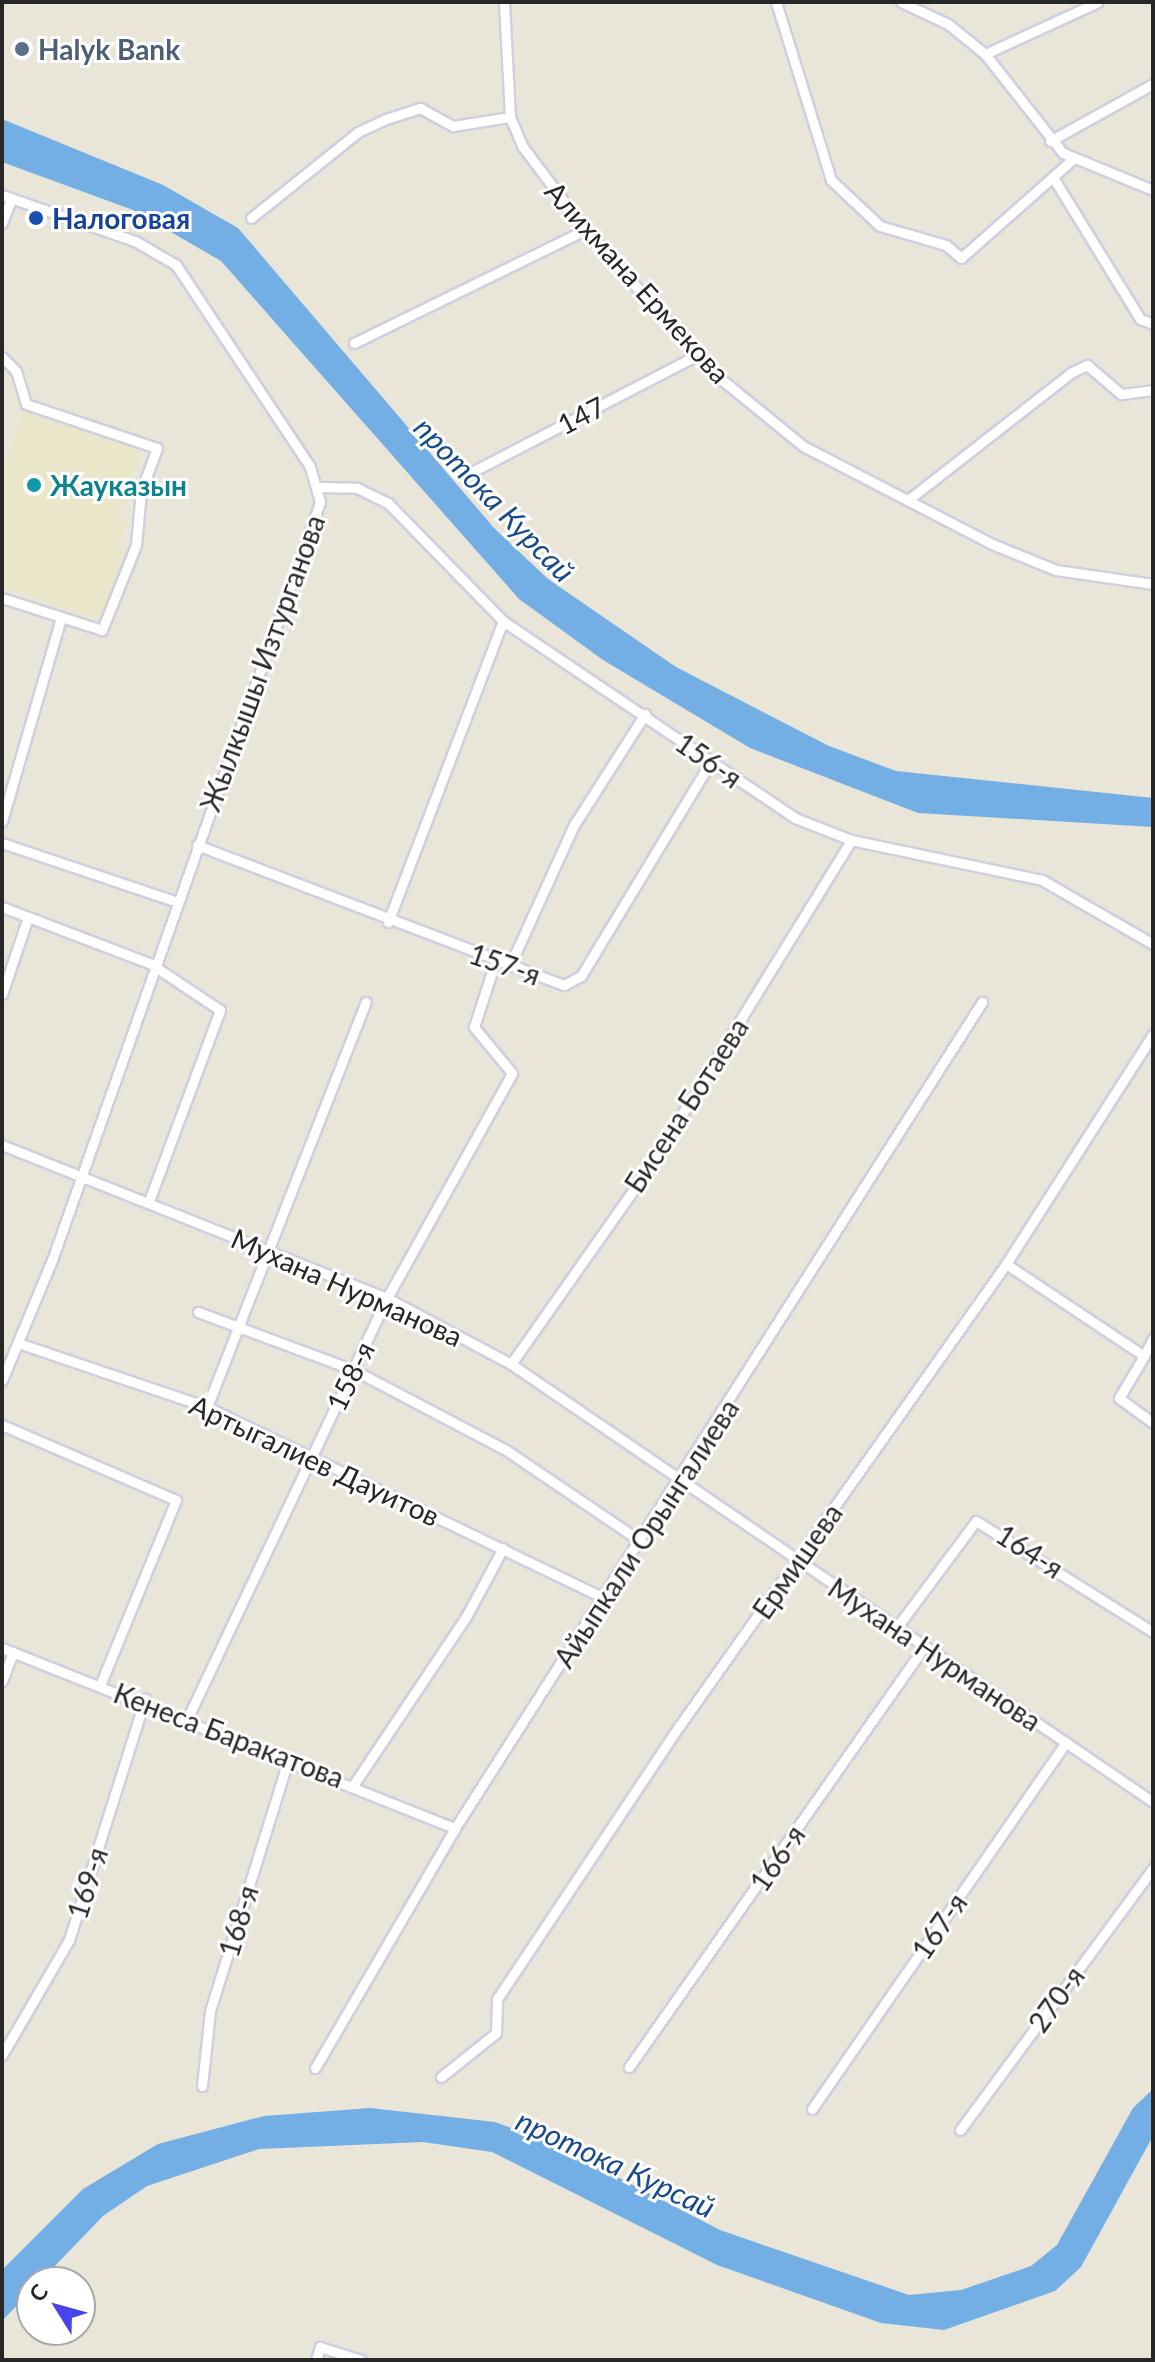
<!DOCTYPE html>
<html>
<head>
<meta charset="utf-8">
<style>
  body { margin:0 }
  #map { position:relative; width:1155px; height:2362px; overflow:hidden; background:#e9e5d9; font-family:Lato,sans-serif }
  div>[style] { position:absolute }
  .education>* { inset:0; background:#eae6ca }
  .water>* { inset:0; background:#73afe4 }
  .roads { filter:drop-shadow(2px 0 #cfcfdf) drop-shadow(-2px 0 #cfcfdf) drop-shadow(0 2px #cfcfdf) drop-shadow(0 -2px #cfcfdf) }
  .street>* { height:9px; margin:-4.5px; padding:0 4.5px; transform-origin:4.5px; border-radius:4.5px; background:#fff }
  .dots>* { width:22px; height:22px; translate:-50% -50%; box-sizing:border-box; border:4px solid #fff; border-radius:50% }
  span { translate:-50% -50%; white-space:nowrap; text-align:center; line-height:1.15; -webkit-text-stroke:6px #fff; paint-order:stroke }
  .service-label { font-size:28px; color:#4e5e75; font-weight:700 }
  .left { translate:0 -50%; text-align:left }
  .transit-label { font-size:28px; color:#164399; font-weight:700 }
  .street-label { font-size:28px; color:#272727 }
  .culture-label { font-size:28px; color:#0d838f; font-weight:700 }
  .water-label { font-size:30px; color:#174b8b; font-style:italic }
  .frame { position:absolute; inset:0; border:4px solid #272727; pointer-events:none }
  .north { position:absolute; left:16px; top:2266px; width:80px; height:80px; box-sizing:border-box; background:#fff; border:2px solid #a9a9a9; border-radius:50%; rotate:307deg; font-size:22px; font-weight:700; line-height:32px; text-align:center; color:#272727 }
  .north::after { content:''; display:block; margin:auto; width:28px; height:36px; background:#4844eb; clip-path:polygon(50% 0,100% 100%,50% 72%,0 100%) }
</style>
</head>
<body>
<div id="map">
  <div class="education">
    <i style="clip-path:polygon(25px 409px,143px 451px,119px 517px,127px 521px,118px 546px,125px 549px,99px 621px,2px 587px,2px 474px)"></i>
  </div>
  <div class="water">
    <i style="clip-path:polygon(2px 119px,163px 185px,238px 228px,494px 528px,548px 579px,676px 667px,829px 746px,896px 771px,1153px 798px,1153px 827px,918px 813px,750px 748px,603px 660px,519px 599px,221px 261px,133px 210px,2px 162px)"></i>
    <i style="clip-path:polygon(1153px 2089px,1153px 2136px,1081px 2267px,1055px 2291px,944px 2330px,881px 2323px,717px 2265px,492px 2152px,423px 2142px,259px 2149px,147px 2186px,103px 2216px,2px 2321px,2px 2270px,83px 2189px,158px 2144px,264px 2116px,370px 2108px,495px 2122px,548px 2141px,720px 2230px,909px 2295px,961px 2290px,1031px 2266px,1057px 2245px,1133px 2108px)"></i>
  </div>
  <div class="roads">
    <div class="street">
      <i style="left:504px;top:2px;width:115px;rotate:87deg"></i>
      <i style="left:510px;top:117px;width:33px;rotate:67deg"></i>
      <i style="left:523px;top:147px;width:104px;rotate:53.2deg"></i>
      <i style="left:585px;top:230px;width:195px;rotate:47.9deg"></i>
      <i style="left:716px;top:375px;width:112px;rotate:39.2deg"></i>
      <i style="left:803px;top:446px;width:213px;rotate:27.4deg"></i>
      <i style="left:992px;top:544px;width:69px;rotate:22.1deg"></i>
      <i style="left:1056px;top:570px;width:98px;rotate:8.2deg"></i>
      <i style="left:776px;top:2px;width:186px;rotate:72.8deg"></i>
      <i style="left:831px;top:180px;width:67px;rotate:43.2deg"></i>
      <i style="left:880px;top:226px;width:69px;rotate:16.1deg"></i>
      <i style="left:946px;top:245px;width:20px;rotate:41deg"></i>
      <i style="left:961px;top:258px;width:149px;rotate:-41.5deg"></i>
      <i style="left:901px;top:2px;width:52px;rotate:25.1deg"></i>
      <i style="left:948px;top:24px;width:48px;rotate:39deg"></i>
      <i style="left:985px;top:54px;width:126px;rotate:51.8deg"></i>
      <i style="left:1063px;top:153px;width:97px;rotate:22.3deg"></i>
      <i style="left:985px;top:54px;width:124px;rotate:-24.7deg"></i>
      <i style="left:1050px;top:141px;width:118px;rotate:-29deg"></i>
      <i style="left:1054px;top:179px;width:164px;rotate:58.4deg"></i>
      <i style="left:1140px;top:319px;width:14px;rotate:21deg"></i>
      <i style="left:2px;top:195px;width:141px;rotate:19.1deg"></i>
      <i style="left:135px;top:241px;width:48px;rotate:30.3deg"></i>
      <i style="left:176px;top:265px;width:242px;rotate:56.4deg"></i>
      <i style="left:310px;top:467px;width:36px;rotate:74deg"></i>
      <i style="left:320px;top:502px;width:804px;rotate:109.47deg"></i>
      <i style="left:52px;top:1260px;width:130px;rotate:112.6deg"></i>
      <i style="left:251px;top:218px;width:137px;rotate:-38.8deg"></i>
      <i style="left:358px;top:132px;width:31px;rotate:-25deg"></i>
      <i style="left:386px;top:119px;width:36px;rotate:-18deg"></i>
      <i style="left:420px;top:108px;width:38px;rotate:29deg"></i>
      <i style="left:453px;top:126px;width:58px;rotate:-9deg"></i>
      <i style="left:2px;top:223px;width:26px;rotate:-69deg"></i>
      <i style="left:354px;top:343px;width:257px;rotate:-26.1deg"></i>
      <i style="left:2px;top:357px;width:20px;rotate:45deg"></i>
      <i style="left:16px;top:371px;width:34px;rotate:73deg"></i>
      <i style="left:26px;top:404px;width:138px;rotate:18.6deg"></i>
      <i style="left:157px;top:448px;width:46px;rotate:110.4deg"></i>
      <i style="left:141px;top:491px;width:54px;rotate:95.3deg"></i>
      <i style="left:136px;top:545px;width:92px;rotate:111.8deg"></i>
      <i style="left:102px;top:630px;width:105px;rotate:-162.3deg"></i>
      <i style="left:466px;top:475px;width:259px;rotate:-27.4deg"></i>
      <i style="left:318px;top:487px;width:39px;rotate:1deg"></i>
      <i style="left:357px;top:488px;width:34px;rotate:26deg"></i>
      <i style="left:388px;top:503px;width:165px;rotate:45.7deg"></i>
      <i style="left:503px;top:621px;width:352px;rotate:34deg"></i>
      <i style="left:795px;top:818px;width:60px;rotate:21.4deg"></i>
      <i style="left:851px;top:840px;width:195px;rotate:11.8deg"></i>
      <i style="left:1042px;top:880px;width:128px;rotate:30deg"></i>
      <i style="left:908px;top:500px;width:208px;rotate:-38deg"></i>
      <i style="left:1072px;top:372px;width:17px;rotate:-25deg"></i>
      <i style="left:1087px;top:365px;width:45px;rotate:40.5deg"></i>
      <i style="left:1121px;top:394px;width:32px;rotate:-7deg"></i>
      <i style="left:2px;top:821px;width:211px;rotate:-73.8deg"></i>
      <i style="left:2px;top:843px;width:185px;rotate:18.6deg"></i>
      <i style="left:197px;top:845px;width:393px;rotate:20.9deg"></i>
      <i style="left:564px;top:985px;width:19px;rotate:-28deg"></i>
      <i style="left:581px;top:976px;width:249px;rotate:-58.8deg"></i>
      <i style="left:2px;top:907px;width:160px;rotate:20.9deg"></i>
      <i style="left:151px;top:964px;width:83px;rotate:33.7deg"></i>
      <i style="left:220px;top:1010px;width:204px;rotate:110.4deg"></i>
      <i style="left:388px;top:922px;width:322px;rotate:-69.1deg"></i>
      <i style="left:511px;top:963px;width:152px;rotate:-65.5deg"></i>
      <i style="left:574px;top:825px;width:132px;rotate:-57.4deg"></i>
      <i style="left:2px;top:994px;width:81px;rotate:-71.3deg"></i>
      <i style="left:2px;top:1145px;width:414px;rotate:21.7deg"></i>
      <i style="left:387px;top:1298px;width:140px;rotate:28deg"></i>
      <i style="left:511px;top:1364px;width:777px;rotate:34.3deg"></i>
      <i style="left:1006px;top:1264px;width:166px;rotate:33.7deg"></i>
      <i style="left:1144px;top:1356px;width:49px;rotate:120.8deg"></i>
      <i style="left:1119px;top:1398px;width:42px;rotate:36.3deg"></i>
      <i style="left:198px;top:1312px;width:166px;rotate:20.4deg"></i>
      <i style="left:354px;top:1370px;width:172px;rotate:27.8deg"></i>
      <i style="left:506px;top:1450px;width:164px;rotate:34.1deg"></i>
      <i style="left:18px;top:1343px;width:200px;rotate:18.7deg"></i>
      <i style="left:207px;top:1407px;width:440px;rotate:25.7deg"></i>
      <i style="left:1144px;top:1356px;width:20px;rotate:-63deg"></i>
      <i style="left:511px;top:1364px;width:242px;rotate:-54.9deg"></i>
      <i style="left:650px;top:1166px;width:383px;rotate:-58.3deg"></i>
      <i style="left:207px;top:1407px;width:435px;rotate:-68.6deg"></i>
      <i style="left:2px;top:1425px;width:189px;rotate:23.3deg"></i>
      <i style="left:176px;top:1500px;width:200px;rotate:112.3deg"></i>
      <i style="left:897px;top:1627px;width:132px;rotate:-53.3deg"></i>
      <i style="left:976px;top:1521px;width:209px;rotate:32.1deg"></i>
      <i style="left:2px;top:1648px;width:487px;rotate:21.7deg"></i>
      <i style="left:2px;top:1681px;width:31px;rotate:-69deg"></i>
      <i style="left:188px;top:1717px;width:464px;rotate:-64.6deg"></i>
      <i style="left:387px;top:1298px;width:257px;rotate:-60.9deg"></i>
      <i style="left:512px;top:1073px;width:60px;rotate:-129.6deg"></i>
      <i style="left:474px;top:1027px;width:68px;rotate:-72.1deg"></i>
      <i style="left:354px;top:1784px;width:201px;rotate:-56.2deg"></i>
      <i style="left:466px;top:1617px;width:78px;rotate:-61.8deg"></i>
      <i style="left:2px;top:2055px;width:133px;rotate:-59.8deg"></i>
      <i style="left:69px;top:1940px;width:253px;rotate:-72.5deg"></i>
      <i style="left:629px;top:2067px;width:513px;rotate:-54.92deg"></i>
      <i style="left:315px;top:2068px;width:278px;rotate:-59.7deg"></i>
      <i style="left:455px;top:1828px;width:980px;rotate:-57.46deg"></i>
      <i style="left:441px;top:2077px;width:70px;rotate:-38.7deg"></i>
      <i style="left:496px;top:2033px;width:34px;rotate:-88deg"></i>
      <i style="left:497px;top:1999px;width:329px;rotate:-56.3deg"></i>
      <i style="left:680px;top:1725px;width:565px;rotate:-54.73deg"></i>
      <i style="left:1006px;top:1264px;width:273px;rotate:-57.4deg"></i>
      <i style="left:202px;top:2086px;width:75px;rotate:-83.9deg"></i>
      <i style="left:210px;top:2011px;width:265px;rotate:-72.7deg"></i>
      <i style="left:812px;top:2109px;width:446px;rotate:-55.3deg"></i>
      <i style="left:960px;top:2130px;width:325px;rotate:-53.6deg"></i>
      <i style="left:316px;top:2360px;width:14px;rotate:-73deg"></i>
      <i style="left:320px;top:2347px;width:43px;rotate:17.6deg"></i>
    </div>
  </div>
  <div class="dots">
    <i style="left:22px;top:49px;background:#5c6f8a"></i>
    <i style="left:36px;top:218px;background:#1a4fb4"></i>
    <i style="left:34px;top:485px;background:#0f9aa8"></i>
  </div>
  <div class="service-label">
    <span class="left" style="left:38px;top:49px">Halyk Bank</span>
  </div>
  <div class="transit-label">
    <span class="left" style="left:52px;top:218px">Налоговая</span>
  </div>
  <div class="street-label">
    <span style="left:638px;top:282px;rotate:48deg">Алихмана Ермекова</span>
    <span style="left:581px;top:415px;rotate:-27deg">147</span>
    <span style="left:262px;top:663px;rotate:-70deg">Жылкышы Изтурганова</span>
    <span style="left:709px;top:760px;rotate:35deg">156-я</span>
    <span style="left:505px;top:964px;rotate:19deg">157-я</span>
    <span style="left:686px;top:1105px;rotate:-57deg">Бисена Ботаева</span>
    <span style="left:347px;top:1287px;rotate:24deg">Мухана Нурманова</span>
    <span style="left:350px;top:1376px;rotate:-64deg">158-я</span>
    <span style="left:315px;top:1460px;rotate:25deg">Артыгалиев Дауитов</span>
    <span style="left:646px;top:1533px;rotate:-57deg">Айыпкали Орынгалиева</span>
    <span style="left:1030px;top:1551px;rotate:33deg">164-я</span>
    <span style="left:797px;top:1561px;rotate:-55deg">Ермишева</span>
    <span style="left:935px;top:1654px;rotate:34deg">Мухана Нурманова</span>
    <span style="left:229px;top:1735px;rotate:21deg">Кенеса Баракатова</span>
    <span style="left:777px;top:1858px;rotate:-55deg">166-я</span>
    <span style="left:87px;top:1883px;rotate:-72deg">169-я</span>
    <span style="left:238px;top:1921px;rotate:-73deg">168-я</span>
    <span style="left:939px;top:1926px;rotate:-55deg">167-я</span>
    <span style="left:1056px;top:1999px;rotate:-54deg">270-я</span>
  </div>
  <div class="culture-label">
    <span class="left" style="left:50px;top:485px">Жауказын</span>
  </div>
  <div class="water-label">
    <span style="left:495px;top:499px;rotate:46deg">протока Курсай</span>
    <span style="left:616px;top:2163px;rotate:25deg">протока Курсай</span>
  </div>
  <div class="frame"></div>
  <div class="north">С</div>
</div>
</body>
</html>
